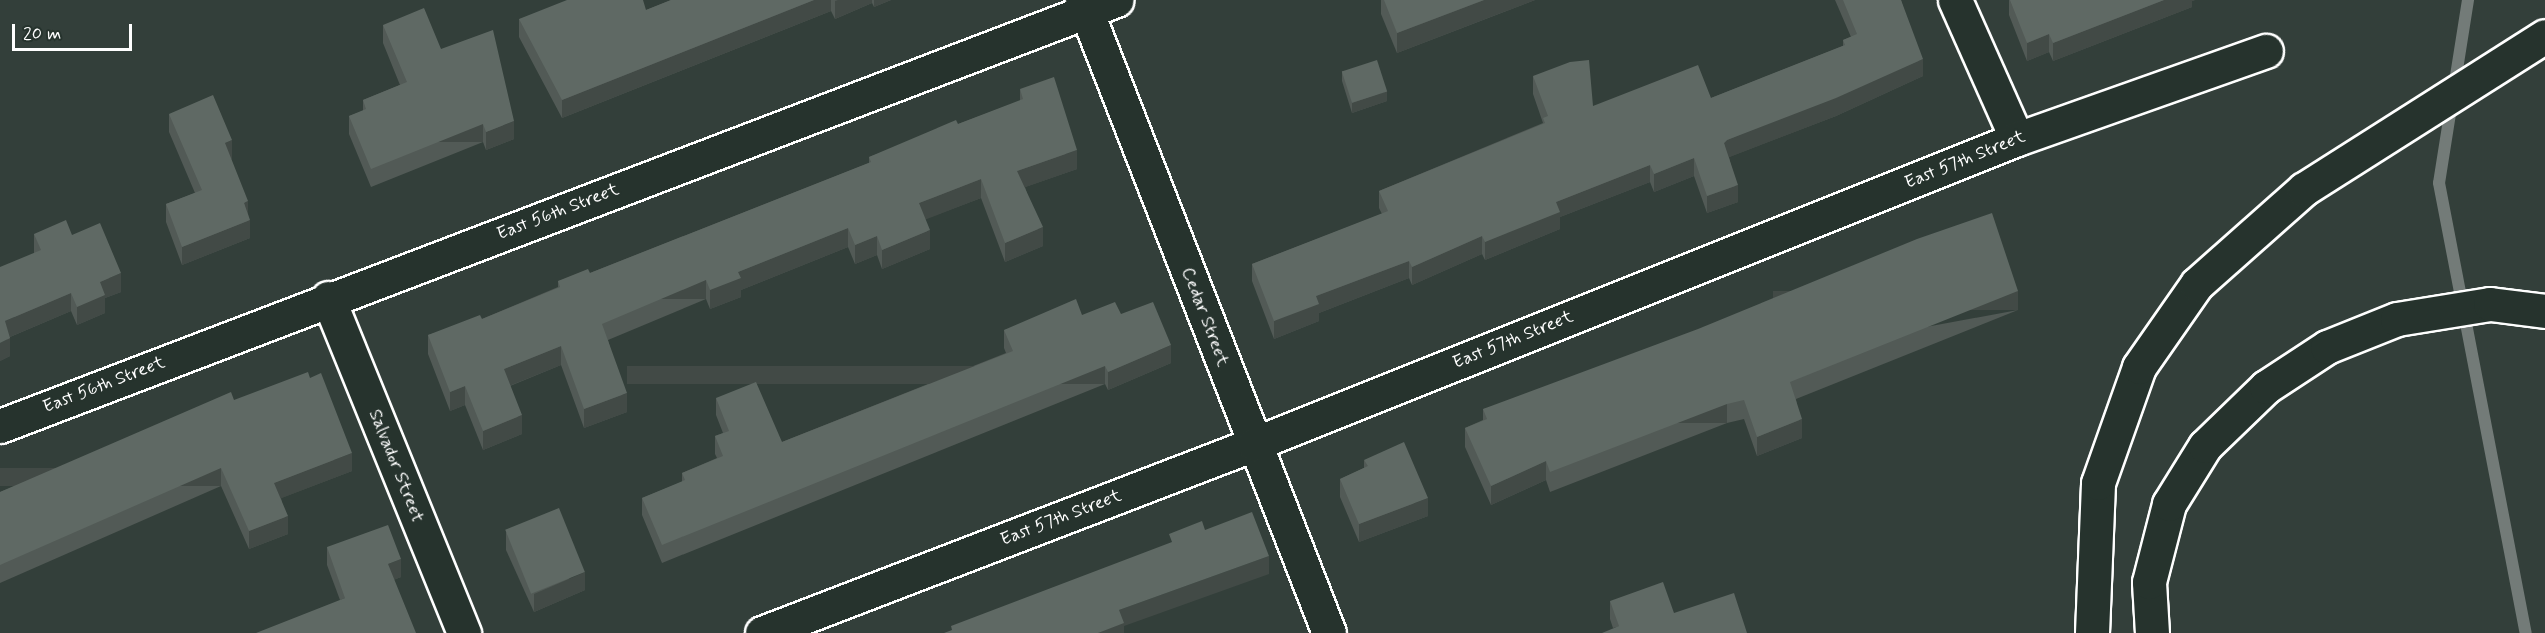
<!DOCTYPE html>
<html>
<head>
<meta charset="utf-8">
<style>
  body { margin:0 }
  #map { position:relative; width:2545px; height:633px; overflow:hidden; background:#333f3a; font-family:Mynerve,sans-serif }
  div>[style] { position:absolute }
  .stream>* { height:12px; margin:-6px; padding:0 6px; transform-origin:6px; border-radius:6px; background:#737b78 }
  .roads { filter:drop-shadow(2px 0 #fff) drop-shadow(-2px 0 #fff) drop-shadow(0 2px #fff) drop-shadow(0 -2px #fff) }
  .street>* { height:33px; margin:-16.5px; padding:0 16.5px; transform-origin:16.5px; border-radius:16.5px; background:#26332d }
  .highway>* { height:33px; margin:-16.5px; padding:0 16.5px; transform-origin:16.5px; border-radius:16.5px; background:#26332d }
  .wall>* { inset:0; background:#525a56 }
  .shaded-wall>* { inset:0; background:#424a46; transform-origin:0 0 }
  .building>* { inset:0; background:#5f6964; transform-origin:0 0 }
  span { translate:-50% -50%; white-space:nowrap; text-align:center; line-height:1.15; -webkit-text-stroke:4.5px #26332d; paint-order:stroke }
  .street-label { font-size:18px; color:#fff }
  .scale { position:absolute; left:12px; top:24px; width:120px; height:27px; box-sizing:border-box; border:3px solid #fff; border-top:0; padding-left:8px; font-size:18px; line-height:21px; white-space:nowrap; color:#fff; -webkit-text-stroke:4px #26332d; paint-order:stroke }
</style>
</head>
<body>
<div id="map">
  <div class="stream">
    <i style="left:2468px;top:0;width:185px;rotate:99deg"></i>
    <i style="left:2439px;top:183px;width:458px;rotate:79.1deg"></i>
  </div>
  <div class="roads">
    <div class="street">
      <i style="left:1082px;top:0;width:679px;rotate:68.68deg"></i>
      <i style="left:1955px;top:0;width:152px;rotate:66deg"></i>
      <i style="left:328px;top:298px;width:362px;rotate:67.9deg"></i>
      <i style="left:0;top:426px;width:1195px;rotate:-20.89deg"></i>
      <i style="left:762px;top:633px;width:527px;rotate:-21.01deg"></i>
      <i style="left:1254px;top:444px;width:822px;rotate:-21.79deg"></i>
      <i style="left:2017px;top:139px;width:264px;rotate:-19.5deg"></i>
    </div>
    <div class="highway">
      <i style="left:2092px;top:633px;width:150px;rotate:-87.7deg"></i>
      <i style="left:2098px;top:483px;width:123px;rotate:-70.5deg"></i>
      <i style="left:2139px;top:367px;width:101px;rotate:-55.1deg"></i>
      <i style="left:2197px;top:284px;width:143px;rotate:-41.6deg"></i>
      <i style="left:2304px;top:189px;width:285px;rotate:-32.4deg"></i>
      <i style="left:2152px;top:633px;width:51px;rotate:-93.4deg"></i>
      <i style="left:2149px;top:582px;width:81px;rotate:-75.6deg"></i>
      <i style="left:2169px;top:504px;width:68px;rotate:-58.2deg"></i>
      <i style="left:2205px;top:446px;width:85px;rotate:-44deg"></i>
      <i style="left:2266px;top:387px;width:73px;rotate:-33.3deg"></i>
      <i style="left:2327px;top:347px;width:75px;rotate:-21.8deg"></i>
      <i style="left:2397px;top:319px;width:94px;rotate:-9.2deg"></i>
      <i style="left:2490px;top:304px;width:55px;rotate:7.3deg"></i>
    </div>
  </div>
  <div class="wall">
    <i style="clip-path:polygon(671px 0,891px 0,874px 7px,872px 3px,835px 19px,831px 11px,562px 118px,519px 37px,519px 19px,646px 10px)"></i>
    <i style="clip-path:polygon(1381px 0,1535px 0,1397px 53px,1381px 14px)"></i>
    <i style="clip-path:polygon(1835px 0,1901px 0,1923px 76px,1836px 116px,1729px 157px,1738px 202px,1707px 213px,1694px 176px,1654px 192px,1650px 182px,1560px 217px,1560px 229px,1485px 260px,1482px 254px,1412px 285px,1409px 278px,1319px 313px,1319px 321px,1274px 339px,1252px 281px,1252px 264px,1382px 214px,1379px 208px,1379px 191px,1543px 123px,1533px 94px,1533px 76px,1593px 106px,1711px 98px,1843px 46px,1843px 40px,1851px 37px)"></i>
    <i style="clip-path:polygon(2009px 0,2195px 0,2192px 1px,2192px 7px,2053px 61px,2049px 52px,2027px 61px,2009px 15px)"></i>
    <i style="clip-path:polygon(383px 25px,441px 49px,514px 139px,486px 150px,483px 142px,371px 187px,349px 134px,349px 116px,363px 111px,363px 100px,400px 85px,383px 43px)"></i>
    <i style="clip-path:polygon(1342px 71px,1387px 101px,1352px 113px,1342px 81px)"></i>
    <i style="clip-path:polygon(1020px 89px,1077px 169px,1025px 187px,1043px 246px,1005px 262px,981px 198px,925px 219px,930px 249px,882px 269px,877px 255px,855px 264px,848px 247px,741px 290px,741px 297px,710px 309px,706px 299px,608px 340px,627px 412px,584px 428px,561px 365px,510px 386px,522px 434px,483px 450px,465px 405px,450px 411px,428px 354px,428px 335px,482px 319px,558px 287px,558px 281px,590px 273px,869px 163px,869px 157px,1020px 101px)"></i>
    <i style="clip-path:polygon(169px 114px,232px 158px,231px 159px,248px 213px,250px 238px,182px 265px,166px 222px,166px 204px,195px 193px,169px 132px)"></i>
    <i style="clip-path:polygon(34px 234px,72px 235px,121px 292px,105px 298px,105px 313px,77px 325px,71px 311px,10px 337px,10px 356px,0 361px,34px 253px)"></i>
    <i style="clip-path:polygon(2018px 310px,1796px 399px,1802px 438px,1757px 456px,1744px 419px,1727px 423px,1550px 492px,1546px 480px,1491px 505px,1465px 447px,1465px 428px,1483px 420px,1483px 409px)"></i>
    <i style="clip-path:polygon(1121px 314px,1171px 363px,1108px 390px,1105px 384px,662px 563px,642px 515px,642px 498px,682px 482px,682px 473px,717px 458px,715px 454px,715px 436px,723px 433px,716px 415px,716px 398px,782px 442px,1006px 353px,1004px 348px,1004px 330px,1082px 315px)"></i>
    <i style="clip-path:polygon(234px 400px,352px 471px,281px 498px,288px 534px,249px 549px,221px 486px,0 583px,0 492px)"></i>
    <i style="clip-path:polygon(1364px 460px,1428px 516px,1359px 542px,1340px 497px,1340px 479px,1364px 468px)"></i>
    <i style="clip-path:polygon(506px 532px,585px 590px,534px 612px,506px 550px)"></i>
    <i style="clip-path:polygon(327px 547px,401px 577px,340px 600px,327px 565px)"></i>
    <i style="clip-path:polygon(1610px 601px,1674px 613px,1613px 628px,1610px 619px)"></i>
  </div>
  <div class="shaded-wall">
    <i style="clip-path:polygon(814px 0,831px 0,831px 11px,562px 118px,562px 100px)"></i>
    <i style="clip-path:polygon(838px 0,872px 0,872px 3px,835px 19px,835px 1px)"></i>
    <i style="clip-path:polygon(874px 0,891px 0,874px 7px)"></i>
    <i style="clip-path:polygon(1484px 0,1535px 0,1397px 53px,1397px 33px)"></i>
    <i style="clip-path:polygon(2164px 0,2195px 0,2192px 1px,2192px 7px,2053px 61px,2053px 43px)"></i>
    <i style="clip-path:polygon(2049px 34px,2049px 52px,2027px 61px,2027px 43px)"></i>
    <i style="clip-path:polygon(1923px 59px,1923px 76px,1836px 116px,1727px 158px,1724px 143px,1727px 140px)"></i>
    <i style="clip-path:polygon(1387px 91px,1387px 101px,1352px 113px,1352px 103px)"></i>
    <i style="clip-path:polygon(514px 121px,514px 139px,486px 150px,486px 132px)"></i>
    <i style="left:483px;top:124px;width:18px;height:121px;rotate:90deg"></i>
    <i style="clip-path:polygon(232px 140px,232px 158px,225px 161px,225px 143px)"></i>
    <i style="clip-path:polygon(1077px 150px,1077px 169px,1017px 190px,1017px 171px)"></i>
    <i style="clip-path:polygon(1694px 158px,1694px 176px,1654px 192px,1654px 174px)"></i>
    <i style="clip-path:polygon(1650px 165px,1650px 182px,1560px 217px,1560px 229px,1485px 260px,1485px 242px,1556px 202px)"></i>
    <i style="clip-path:polygon(981px 179px,981px 198px,919px 222px,919px 203px)"></i>
    <i style="clip-path:polygon(1738px 185px,1738px 202px,1707px 213px,1707px 196px)"></i>
    <i style="clip-path:polygon(248px 201px,248px 219px,244px 203px)"></i>
    <i style="clip-path:polygon(250px 220px,250px 238px,182px 265px,182px 247px)"></i>
    <i style="clip-path:polygon(1043px 227px,1043px 246px,1005px 262px,1005px 243px)"></i>
    <i style="clip-path:polygon(848px 228px,848px 247px,741px 290px,741px 297px,710px 309px,710px 290px,738px 272px)"></i>
    <i style="clip-path:polygon(930px 230px,930px 249px,882px 269px,882px 250px)"></i>
    <i style="clip-path:polygon(877px 236px,877px 255px,855px 264px,855px 245px)"></i>
    <i style="clip-path:polygon(1482px 236px,1482px 254px,1412px 285px,1412px 267px)"></i>
    <i style="clip-path:polygon(1409px 261px,1409px 278px,1319px 313px,1319px 321px,1274px 339px,1274px 321px,1316px 296px)"></i>
    <i style="clip-path:polygon(121px 273px,121px 292px,105px 298px,105px 313px,77px 325px,77px 307px,100px 282px)"></i>
    <i style="left:706px;top:280px;width:19px;height:113px;rotate:90deg"></i>
    <i style="left:2018px;top:291px;width:19px;height:245px;rotate:90deg"></i>
    <i style="clip-path:polygon(71px 293px,71px 311px,5px 339px,5px 321px)"></i>
    <i style="clip-path:polygon(10px 338px,10px 356px,0 361px,0 343px)"></i>
    <i style="clip-path:polygon(1171px 345px,1171px 363px,1108px 390px,1108px 372px)"></i>
    <i style="clip-path:polygon(561px 346px,561px 365px,504px 388px,504px 369px)"></i>
    <i style="left:1105px;top:366px;width:18px;height:478px;rotate:90deg"></i>
    <i style="clip-path:polygon(465px 386px,465px 405px,450px 411px,450px 392px)"></i>
    <i style="clip-path:polygon(627px 393px,627px 412px,584px 428px,584px 409px)"></i>
    <i style="left:1727px;top:404px;width:19px;height:190px;rotate:90deg"></i>
    <i style="clip-path:polygon(522px 415px,522px 434px,483px 450px,483px 431px)"></i>
    <i style="clip-path:polygon(1802px 419px,1802px 438px,1757px 456px,1757px 437px)"></i>
    <i style="clip-path:polygon(352px 453px,352px 471px,274px 501px,274px 483px)"></i>
    <i style="clip-path:polygon(1546px 461px,1546px 480px,1491px 505px,1491px 486px)"></i>
    <i style="left:221px;top:468px;width:18px;height:241px;rotate:90deg"></i>
    <i style="clip-path:polygon(1428px 498px,1428px 516px,1359px 542px,1359px 524px)"></i>
    <i style="clip-path:polygon(288px 516px,288px 534px,249px 549px,249px 531px)"></i>
    <i style="clip-path:polygon(1269px 556px,1269px 574px,1124px 626px,1124px 633px,1098px 633px,1119px 610px)"></i>
    <i style="clip-path:polygon(401px 559px,401px 577px,388px 582px,388px 564px)"></i>
    <i style="clip-path:polygon(585px 572px,585px 590px,534px 612px,534px 594px)"></i>
  </div>
  <div class="building">
    <i style="clip-path:polygon(567px 0,643px 0,646px 10px,671px 0,814px 0,562px 100px,519px 19px)"></i>
    <i style="clip-path:polygon(1384px 0,1484px 0,1397px 33px)"></i>
    <i style="clip-path:polygon(1843px 0,1901px 0,1923px 59px,1836px 98px,1727px 140px,1724px 143px,1738px 185px,1707px 196px,1694px 158px,1654px 174px,1650px 165px,1556px 202px,1560px 212px,1485px 242px,1482px 236px,1412px 267px,1409px 261px,1316px 296px,1319px 304px,1274px 321px,1252px 264px,1388px 211px,1379px 191px,1545px 123px,1543px 118px,1548px 116px,1533px 76px,1570px 62px,1589px 60px,1593px 106px,1698px 65px,1711px 98px,1845px 45px,1843px 40px,1857px 34px)"></i>
    <i style="clip-path:polygon(2010px 0,2164px 0,2053px 43px,2049px 34px,2027px 43px)"></i>
    <i style="clip-path:polygon(424px 8px,441px 49px,493px 30px,514px 121px,486px 132px,483px 124px,371px 169px,349px 116px,366px 109px,363px 100px,407px 82px,383px 25px)"></i>
    <i style="left:1377px;top:60px;width:33px;height:37px;rotate:72deg"></i>
    <i style="clip-path:polygon(1054px 77px,1077px 150px,1017px 171px,1043px 227px,1005px 243px,981px 179px,919px 203px,930px 230px,882px 250px,877px 236px,855px 245px,848px 228px,738px 272px,741px 278px,710px 290px,706px 280px,602px 324px,627px 393px,584px 409px,561px 346px,504px 369px,522px 415px,483px 431px,465px 386px,450px 392px,428px 335px,480px 315px,482px 319px,560px 287px,558px 281px,588px 269px,590px 273px,871px 162px,869px 157px,956px 120px,958px 124px,1023px 99px,1020px 89px)"></i>
    <i style="clip-path:polygon(213px 95px,232px 140px,225px 143px,248px 201px,244px 203px,250px 220px,182px 247px,166px 204px,202px 190px,169px 114px)"></i>
    <i style="clip-path:polygon(1992px 213px,2018px 291px,1790px 382px,1802px 419px,1757px 437px,1744px 400px,1727px 404px,1550px 472px,1546px 461px,1491px 486px,1465px 428px,1487px 419px,1483px 409px,1698px 329px,1917px 239px)"></i>
    <i style="clip-path:polygon(66px 220px,72px 235px,100px 223px,121px 273px,100px 282px,105px 295px,77px 307px,71px 293px,5px 321px,10px 338px,0 343px,0 267px,41px 250px,34px 234px)"></i>
    <i style="clip-path:polygon(1076px 299px,1082px 315px,1115px 302px,1121px 314px,1153px 302px,1171px 345px,1108px 372px,1105px 366px,662px 545px,642px 498px,685px 480px,682px 473px,723px 456px,715px 436px,729px 431px,716px 398px,756px 382px,782px 442px,1013px 351px,1004px 330px)"></i>
    <i style="clip-path:polygon(308px 372px,310px 378px,321px 373px,352px 453px,274px 483px,288px 516px,249px 531px,221px 468px,0 565px,0 492px,231px 392px,234px 400px)"></i>
    <i style="clip-path:polygon(1404px 442px,1428px 498px,1359px 524px,1340px 479px,1368px 466px,1364px 460px)"></i>
    <i style="left:559px;top:508px;width:69px;height:58px;rotate:68deg"></i>
    <i style="clip-path:polygon(1252px 512px,1269px 556px,1119px 610px,1124px 623px,1098px 633px,944px 633px,952px 630px,951px 626px,1172px 542px,1169px 534px,1202px 521px,1205px 530px)"></i>
    <i style="clip-path:polygon(388px 525px,401px 559px,388px 564px,416px 633px,256px 633px,345px 598px,327px 547px)"></i>
    <i style="clip-path:polygon(1663px 582px,1674px 613px,1734px 593px,1747px 633px,1602px 633px,1619px 626px,1610px 601px)"></i>
  </div>
  <div class="street-label">
    <span style="left:1965px;top:160px;rotate:-22deg">East 57th Street</span>
    <span style="left:558px;top:212px;rotate:-21deg">East 56th Street</span>
    <span style="left:1205px;top:317px;rotate:69deg">Cedar Street</span>
    <span style="left:1513px;top:340px;rotate:-22deg">East 57th Street</span>
    <span style="left:104px;top:385px;rotate:-21deg">East 56th Street</span>
    <span style="left:396px;top:466px;rotate:68deg">Salvador Street</span>
    <span style="left:1061px;top:518px;rotate:-21deg">East 57th Street</span>
  </div>
  <div class="scale">20 m</div>
</div>
</body>
</html>
